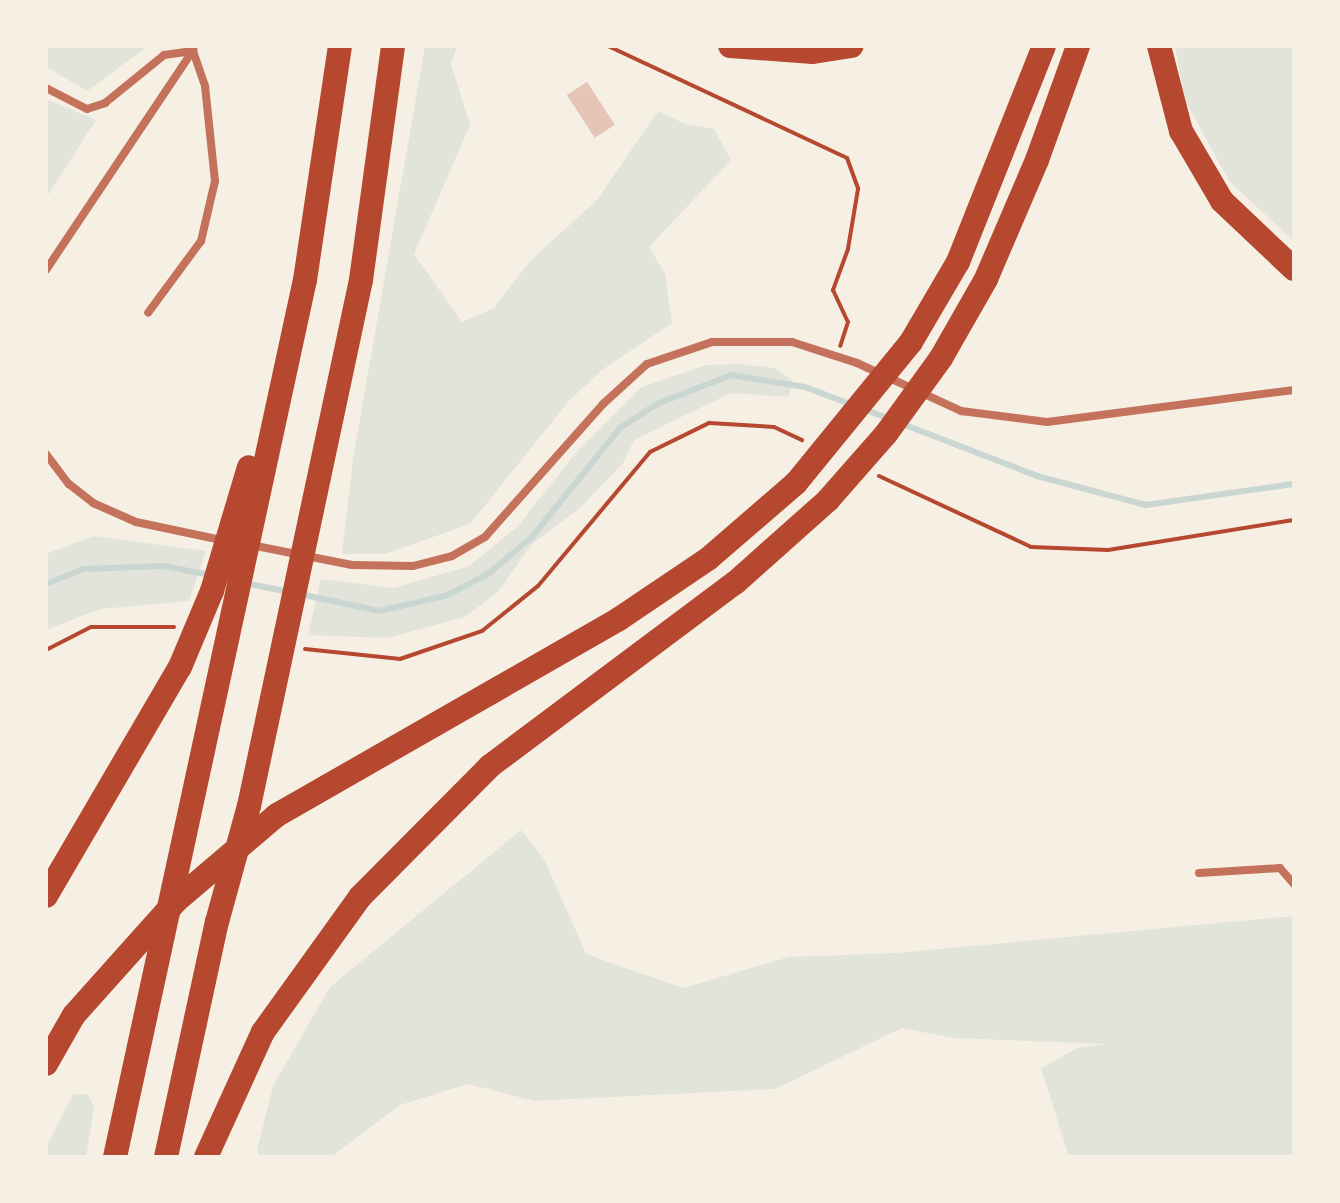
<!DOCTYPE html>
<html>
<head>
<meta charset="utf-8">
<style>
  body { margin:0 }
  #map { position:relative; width:1340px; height:1203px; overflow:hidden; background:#f6efe4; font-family:Figtree,sans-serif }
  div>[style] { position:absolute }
  .green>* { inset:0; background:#e2e4dc }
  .stream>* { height:6px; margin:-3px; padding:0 3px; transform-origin:3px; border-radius:3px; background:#c9d6d2 }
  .building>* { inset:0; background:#e6c5b7; transform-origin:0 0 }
  .path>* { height:4px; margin:-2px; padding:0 2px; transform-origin:2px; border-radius:2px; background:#b5482f }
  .minor>* { height:8px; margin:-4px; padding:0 4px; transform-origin:4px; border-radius:4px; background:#c5725c }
  .motorway>* { height:24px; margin:-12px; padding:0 12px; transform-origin:12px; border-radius:12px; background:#b5482f }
  span { translate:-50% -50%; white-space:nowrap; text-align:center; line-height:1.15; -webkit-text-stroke:7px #f6efe4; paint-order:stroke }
  .frame { position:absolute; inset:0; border:48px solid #f6efe4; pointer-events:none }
</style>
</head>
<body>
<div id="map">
  <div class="green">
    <i style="clip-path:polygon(46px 46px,148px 46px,87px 91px,46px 67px)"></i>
    <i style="clip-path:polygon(425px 46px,457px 46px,451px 64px,470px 125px,414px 254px,462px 322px,494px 308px,531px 260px,597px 200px,658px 111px,685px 124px,714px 129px,731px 160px,649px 247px,665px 274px,672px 323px,602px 370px,569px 401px,470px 524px,385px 554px,342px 554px,353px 459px)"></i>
    <i style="clip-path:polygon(1175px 46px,1294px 46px,1294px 241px,1229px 181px,1185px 100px)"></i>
    <i style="clip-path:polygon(46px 99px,96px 120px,46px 198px)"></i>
    <i style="clip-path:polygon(740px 364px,774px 368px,793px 380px,789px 397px,731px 393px,634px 440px,623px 463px,580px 508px,531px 545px,498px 592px,465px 617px,387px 638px,308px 635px,321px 579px,394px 588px,469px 566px,517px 527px,576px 453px,642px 387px,706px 365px)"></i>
    <i style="clip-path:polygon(93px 536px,206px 551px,189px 601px,100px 609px,46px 630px,46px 554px)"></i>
    <i style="clip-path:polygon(521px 830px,544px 859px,586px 954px,683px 988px,789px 957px,896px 953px,1294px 916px,1294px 1157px,1069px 1157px,1041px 1068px,1078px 1048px,1108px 1044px,953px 1038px,902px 1028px,775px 1089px,534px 1101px,468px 1084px,400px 1105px,331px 1157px,260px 1157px,257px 1150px,273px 1086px,330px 987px)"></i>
    <i style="clip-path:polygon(73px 1094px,88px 1094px,94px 1108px,86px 1157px,46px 1157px,46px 1147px)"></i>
  </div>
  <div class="stream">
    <i style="left:863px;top:409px;width:29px;rotate:20deg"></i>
    <i style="left:900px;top:423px;width:147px;rotate:21.1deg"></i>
    <i style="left:1037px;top:476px;width:113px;rotate:14.9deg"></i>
    <i style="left:1146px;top:505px;width:149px;rotate:-8.1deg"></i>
    <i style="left:245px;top:583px;width:45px;rotate:11.6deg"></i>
    <i style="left:46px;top:584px;width:40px;rotate:-22deg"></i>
    <i style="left:83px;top:569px;width:80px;rotate:-2.1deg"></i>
    <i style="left:163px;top:566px;width:48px;rotate:10.8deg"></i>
    <i style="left:300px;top:594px;width:81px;rotate:12.1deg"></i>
    <i style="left:379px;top:611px;width:68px;rotate:-12.8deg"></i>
    <i style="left:445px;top:596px;width:48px;rotate:-27.1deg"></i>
    <i style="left:488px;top:574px;width:57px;rotate:-40.1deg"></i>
    <i style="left:532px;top:537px;width:140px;rotate:-51.1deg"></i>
    <i style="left:620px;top:428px;width:44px;rotate:-33deg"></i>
    <i style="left:657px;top:404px;width:79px;rotate:-21.4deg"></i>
    <i style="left:731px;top:375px;width:75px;rotate:9.2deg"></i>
    <i style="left:805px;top:387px;width:51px;rotate:20.6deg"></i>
  </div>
  <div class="building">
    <i style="left:587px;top:82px;width:51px;height:24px;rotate:57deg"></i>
  </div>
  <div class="path">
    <i style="left:608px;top:46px;width:264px;rotate:25.1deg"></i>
    <i style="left:847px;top:158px;width:33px;rotate:70deg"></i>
    <i style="left:858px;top:189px;width:61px;rotate:99.5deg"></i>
    <i style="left:848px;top:249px;width:44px;rotate:110.1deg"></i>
    <i style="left:833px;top:290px;width:35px;rotate:65deg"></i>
    <i style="left:848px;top:322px;width:25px;rotate:108deg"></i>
    <i style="left:879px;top:476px;width:168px;rotate:25deg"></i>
    <i style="left:1031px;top:547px;width:77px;rotate:2.2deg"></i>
    <i style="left:1108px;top:550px;width:188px;rotate:-9.2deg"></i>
    <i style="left:305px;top:649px;width:96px;rotate:6deg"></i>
    <i style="left:400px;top:659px;width:87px;rotate:-18.9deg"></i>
    <i style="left:482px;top:631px;width:72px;rotate:-38.8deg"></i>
    <i style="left:538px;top:586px;width:175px;rotate:-50.1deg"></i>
    <i style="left:650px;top:452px;width:66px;rotate:-26.2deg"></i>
    <i style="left:709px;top:423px;width:65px;rotate:3.5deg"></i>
    <i style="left:774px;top:427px;width:31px;rotate:25deg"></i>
    <i style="left:46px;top:650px;width:51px;rotate:-27.1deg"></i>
    <i style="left:91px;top:627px;width:83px"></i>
  </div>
  <div class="minor">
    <i style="left:46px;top:88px;width:46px;rotate:27.1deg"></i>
    <i style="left:87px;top:109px;width:19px;rotate:-18deg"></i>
    <i style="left:105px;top:103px;width:76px;rotate:-39.1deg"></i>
    <i style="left:164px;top:55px;width:29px;rotate:-8deg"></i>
    <i style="left:193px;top:51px;width:37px;rotate:71deg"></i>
    <i style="left:205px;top:86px;width:96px;rotate:84deg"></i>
    <i style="left:215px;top:181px;width:62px;rotate:103.1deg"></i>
    <i style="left:201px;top:241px;width:89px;rotate:126.4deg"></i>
    <i style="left:46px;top:270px;width:265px;rotate:-56.2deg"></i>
    <i style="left:46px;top:454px;width:38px;rotate:53deg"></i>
    <i style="left:69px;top:484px;width:31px;rotate:38deg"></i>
    <i style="left:93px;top:503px;width:47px;rotate:23.8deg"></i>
    <i style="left:136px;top:522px;width:92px;rotate:11.9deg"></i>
    <i style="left:251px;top:545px;width:103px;rotate:11.2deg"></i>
    <i style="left:352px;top:565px;width:61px;rotate:0.9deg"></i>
    <i style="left:413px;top:566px;width:40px;rotate:-14.4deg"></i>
    <i style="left:452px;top:556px;width:38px;rotate:-30deg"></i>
    <i style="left:485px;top:537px;width:178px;rotate:-48.4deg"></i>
    <i style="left:603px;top:404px;width:59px;rotate:-42.3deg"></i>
    <i style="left:647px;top:364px;width:69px;rotate:-18.7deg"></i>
    <i style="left:712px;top:342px;width:80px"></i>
    <i style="left:792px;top:342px;width:68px;rotate:17.9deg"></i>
    <i style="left:857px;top:363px;width:115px;rotate:24.8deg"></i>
    <i style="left:961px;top:411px;width:87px;rotate:7.3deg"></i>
    <i style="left:1047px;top:422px;width:249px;rotate:-7.4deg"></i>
    <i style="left:1199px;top:873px;width:81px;rotate:-3.5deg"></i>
    <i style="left:1280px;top:868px;width:21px;rotate:49deg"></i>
  </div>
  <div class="motorway">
    <i style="left:730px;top:46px;width:83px;rotate:4.1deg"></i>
    <i style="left:813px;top:52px;width:39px;rotate:-9deg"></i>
    <i style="left:1159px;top:46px;width:88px;rotate:75.5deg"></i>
    <i style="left:1181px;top:131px;width:81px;rotate:59.6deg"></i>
    <i style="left:1222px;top:201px;width:99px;rotate:43.4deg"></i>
    <i style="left:46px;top:896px;width:265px;rotate:-59.7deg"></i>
    <i style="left:180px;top:667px;width:82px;rotate:-67.2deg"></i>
    <i style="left:212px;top:591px;width:129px;rotate:-73.4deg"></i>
    <i style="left:46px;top:1064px;width:56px;rotate:-60.3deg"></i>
    <i style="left:74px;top:1015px;width:154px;rotate:-48.2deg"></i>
    <i style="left:177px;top:900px;width:131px;rotate:-40.4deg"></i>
    <i style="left:277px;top:815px;width:394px;rotate:-29.8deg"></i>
    <i style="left:619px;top:619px;width:107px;rotate:-34deg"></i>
    <i style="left:708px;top:559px;width:116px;rotate:-40.8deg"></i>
    <i style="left:796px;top:483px;width:182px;rotate:-50.8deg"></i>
    <i style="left:911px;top:342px;width:93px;rotate:-59.6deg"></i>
    <i style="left:958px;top:262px;width:232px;rotate:-68.3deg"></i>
    <i style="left:115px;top:1157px;width:897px;rotate:-77.78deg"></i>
    <i style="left:305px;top:280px;width:237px;rotate:-81.5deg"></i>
    <i style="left:166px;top:1157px;width:240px;rotate:-77.8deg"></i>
    <i style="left:217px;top:922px;width:120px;rotate:-74.6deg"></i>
    <i style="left:249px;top:806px;width:538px;rotate:-77.98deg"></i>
    <i style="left:361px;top:280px;width:236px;rotate:-82.2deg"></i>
    <i style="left:206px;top:1157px;width:137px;rotate:-65.5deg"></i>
    <i style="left:263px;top:1032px;width:166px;rotate:-54.3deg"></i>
    <i style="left:360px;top:897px;width:185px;rotate:-45.2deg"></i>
    <i style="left:490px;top:766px;width:306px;rotate:-36.8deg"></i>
    <i style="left:735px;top:583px;width:125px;rotate:-41.7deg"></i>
    <i style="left:828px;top:500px;width:88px;rotate:-48.7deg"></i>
    <i style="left:886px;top:434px;width:94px;rotate:-54.1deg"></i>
    <i style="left:941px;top:358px;width:91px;rotate:-60.3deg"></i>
    <i style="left:986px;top:279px;width:129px;rotate:-66.8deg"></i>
    <i style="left:1037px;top:160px;width:121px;rotate:-70.2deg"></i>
  </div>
  <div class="frame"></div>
</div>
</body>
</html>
